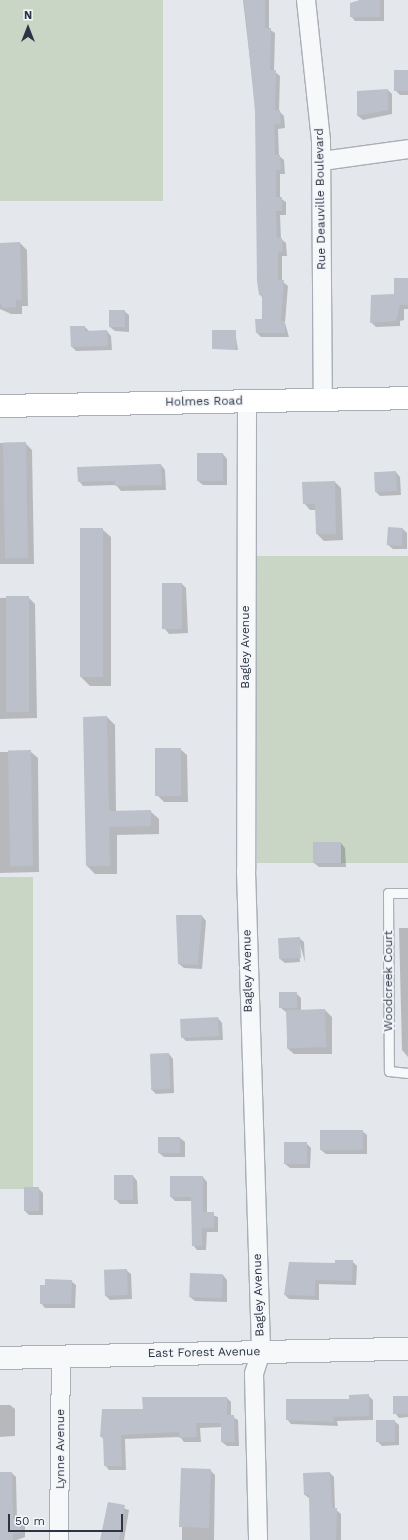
<!DOCTYPE html>
<html>
<head>
<meta charset="utf-8">
<style>
  body { margin:0 }
  #map { position:relative; width:408px; height:1540px; overflow:hidden; background:#e4e7ec; font-family:"Work Sans",sans-serif }
  div>[style] { position:absolute }
  .green>* { inset:0; background:#c9d6c5; transform-origin:0 0 }
  .shadow>* { inset:0; background:#0003 }
  .building>* { inset:0; background:#bbc0ca; transform-origin:0 0 }
  .roads { filter:drop-shadow(1px 0 #a9aeb7) drop-shadow(-1px 0 #a9aeb7) drop-shadow(0 1px #a9aeb7) drop-shadow(0 -1px #a9aeb7) }
  .service>* { height:9px; margin:-4.5px; padding:0 4.5px; transform-origin:4.5px; border-radius:4.5px; background:#f7f8fa }
  .minor>* { height:18px; margin:-9px; padding:0 9px; transform-origin:9px; border-radius:9px; background:#f7f8fa }
  .tertiary>* { height:22px; margin:-11px; padding:0 11px; transform-origin:11px; border-radius:11px; background:#f7f8fa }
  .secondary>* { height:22px; margin:-11px; padding:0 11px; transform-origin:11px; border-radius:11px; background:#fff }
  span { translate:-50% -50%; white-space:nowrap; text-align:center; line-height:1.15; -webkit-text-stroke:3.5px #f4f6f9; paint-order:stroke }
  .street-label { font-size:12px; color:#2b3445 }
  .north { position:absolute; left:8px; top:8px; width:40px; height:40px; -webkit-text-stroke:3px #f4f6f9; paint-order:stroke; rotate:0deg; font-size:11px; font-weight:700; line-height:16px; text-align:center; color:#2b3445 }
  .north::after { content:''; display:block; margin:auto; width:14px; height:18px; background:#2b3445; clip-path:polygon(50% 0,100% 100%,50% 72%,0 100%) }
  .scale { position:absolute; left:8px; top:1514px; width:115px; height:18px; box-sizing:border-box; border:2px solid #2b3445; border-top:0; padding-left:5px; font-size:12px; line-height:14px; white-space:nowrap; color:#2b3445; -webkit-text-stroke:3px #f4f6f9; paint-order:stroke }
</style>
</head>
<body>
<div id="map">
  <div class="green">
    <i style="left:0;top:0;width:163px;height:201px"></i>
    <i style="left:408px;top:556px;width:307px;height:151px;rotate:90deg"></i>
    <i style="left:0;top:877px;width:33px;height:312px"></i>
  </div>
  <div class="shadow">
    <i style="clip-path:polygon(243px 0,269px 0,269px 29px,275px 33px,274px 71px,280px 76px,279px 111px,284px 116px,285px 128px,278px 129px,279px 156px,284px 160px,285px 174px,280px 174px,280px 198px,286px 202px,286px 215px,280px 215px,281px 239px,286px 243px,287px 256px,282px 256px,282px 281px,288px 286px,285px 323px,289px 337px,261px 337px,257px 333px,263px 320px,263px 298px,260px 295px,256px 111px)"></i>
    <i style="clip-path:polygon(359px 0,384px 0,384px 21px,355px 21px,351px 16px)"></i>
    <i style="clip-path:polygon(408px 71px,408px 95px,400px 95px,395px 90px)"></i>
    <i style="clip-path:polygon(388px 90px,392px 94px,392px 114px,363px 120px,358px 116px,358px 92px)"></i>
    <i style="clip-path:polygon(20px 243px,27px 250px,28px 306px,22px 306px,22px 314px,11px 314px,0 309px,0 244px)"></i>
    <i style="clip-path:polygon(408px 279px,408px 309px,404px 309px,404px 320px,400px 321px,400px 326px,376px 327px,371px 322px)"></i>
    <i style="clip-path:polygon(124px 311px,129px 315px,129px 332px,115px 331px,110px 327px)"></i>
    <i style="clip-path:polygon(85px 327px,90px 332px,107px 331px,111px 336px,112px 350px,76px 351px,72px 347px)"></i>
    <i style="clip-path:polygon(235px 331px,238px 350px,213px 349px)"></i>
    <i style="clip-path:polygon(0 443px,25px 443px,32px 450px,34px 564px,0 564px)"></i>
    <i style="clip-path:polygon(223px 454px,227px 459px,227px 485px,203px 485px,198px 481px)"></i>
    <i style="clip-path:polygon(161px 465px,165px 470px,166px 490px,121px 491px,116px 485px,83px 486px,79px 481px)"></i>
    <i style="clip-path:polygon(396px 472px,400px 477px,401px 495px,380px 496px,376px 492px)"></i>
    <i style="clip-path:polygon(335px 482px,341px 488px,343px 540px,324px 541px,317px 534px,316px 510px,310px 510px,304px 503px)"></i>
    <i style="clip-path:polygon(81px 529px,102px 529px,111px 537px,111px 686px,90px 686px,81px 677px)"></i>
    <i style="clip-path:polygon(403px 529px,407px 533px,407px 549px,393px 549px,388px 545px)"></i>
    <i style="clip-path:polygon(163px 584px,182px 584px,186px 588px,188px 633px,169px 634px,165px 629px)"></i>
    <i style="clip-path:polygon(28px 597px,35px 604px,37px 718px,0 719px,0 598px)"></i>
    <i style="clip-path:polygon(107px 717px,115px 725px,116px 812px,150px 811px,159px 819px,159px 834px,117px 835px,117px 874px,95px 874px,87px 866px)"></i>
    <i style="clip-path:polygon(180px 749px,187px 755px,188px 802px,164px 802px,157px 795px)"></i>
    <i style="clip-path:polygon(0 752px,31px 752px,38px 758px,39px 872px,0 873px)"></i>
    <i style="clip-path:polygon(341px 843px,345px 848px,346px 867px,319px 867px,314px 863px)"></i>
    <i style="clip-path:polygon(202px 916px,206px 921px,202px 969px,184px 968px,179px 964px)"></i>
    <i style="clip-path:polygon(399px 928px,408px 928px,408px 1057px,402px 1050px)"></i>
    <i style="clip-path:polygon(299px 938px,304px 942px,305px 962px,299px 941px,300px 962px,285px 963px,280px 959px)"></i>
    <i style="clip-path:polygon(296px 993px,301px 998px,301px 1011px,325px 1010px,332px 1017px,332px 1054px,294px 1054px,287px 1048px,287px 1013px,281px 1008px)"></i>
    <i style="clip-path:polygon(218px 1018px,222px 1023px,223px 1040px,186px 1041px,181px 1036px)"></i>
    <i style="clip-path:polygon(169px 1054px,173px 1059px,174px 1093px,156px 1094px,151px 1089px)"></i>
    <i style="clip-path:polygon(362px 1131px,367px 1135px,367px 1154px,326px 1154px,321px 1150px)"></i>
    <i style="clip-path:polygon(180px 1138px,185px 1142px,185px 1157px,164px 1157px,159px 1153px)"></i>
    <i style="clip-path:polygon(306px 1143px,311px 1148px,310px 1168px,290px 1168px,285px 1164px)"></i>
    <i style="clip-path:polygon(133px 1176px,137px 1181px,138px 1204px,120px 1204px,116px 1200px)"></i>
    <i style="clip-path:polygon(203px 1177px,207px 1182px,207px 1213px,218px 1217px,218px 1232px,207px 1232px,206px 1250px,197px 1250px,193px 1245px,192px 1201px,175px 1201px,171px 1197px)"></i>
    <i style="clip-path:polygon(38px 1188px,43px 1193px,43px 1215px,29px 1215px,25px 1211px)"></i>
    <i style="clip-path:polygon(352px 1261px,357px 1266px,356px 1285px,319px 1284px,319px 1300px,289px 1299px,285px 1295px,336px 1264px)"></i>
    <i style="clip-path:polygon(126px 1270px,131px 1274px,132px 1299px,110px 1300px,105px 1295px,105px 1271px)"></i>
    <i style="clip-path:polygon(223px 1275px,227px 1280px,227px 1302px,195px 1301px,190px 1297px)"></i>
    <i style="clip-path:polygon(71px 1281px,76px 1285px,75px 1308px,45px 1308px,41px 1303px)"></i>
    <i style="clip-path:polygon(368px 1395px,373px 1400px,373px 1420px,337px 1421px,338px 1426px,291px 1424px,287px 1419px)"></i>
    <i style="clip-path:polygon(408px 1396px,408px 1417px,399px 1418px,395px 1413px)"></i>
    <i style="clip-path:polygon(227px 1398px,231px 1402px,231px 1416px,238px 1420px,239px 1446px,227px 1446px,222px 1442px,222px 1427px,200px 1428px,201px 1442px,184px 1442px,180px 1437px,125px 1439px,126px 1470px,109px 1470px,105px 1465px,104px 1440px,101px 1436px,144px 1410px)"></i>
    <i style="clip-path:polygon(0 1405px,10px 1405px,15px 1409px,15px 1436px,0 1437px)"></i>
    <i style="clip-path:polygon(394px 1421px,399px 1425px,399px 1445px,382px 1446px,377px 1441px)"></i>
    <i style="clip-path:polygon(210px 1470px,215px 1475px,214px 1540px,182px 1540px,182px 1471px)"></i>
    <i style="clip-path:polygon(0 1473px,12px 1473px,16px 1477px,17px 1520px,25px 1524px,25px 1537px,17px 1540px,0 1540px)"></i>
    <i style="clip-path:polygon(330px 1473px,334px 1477px,335px 1509px,341px 1514px,341px 1540px,310px 1540px,310px 1499px,305px 1495px)"></i>
    <i style="clip-path:polygon(108px 1503px,129px 1510px,124px 1540px,101px 1540px)"></i>
  </div>
  <div class="building">
    <i style="clip-path:polygon(244px 0,265px 0,265px 28px,271px 28px,270px 70px,276px 70px,275px 110px,280px 110px,281px 124px,274px 124px,275px 155px,280px 155px,281px 170px,276px 170px,276px 197px,282px 197px,282px 211px,276px 211px,277px 238px,282px 238px,283px 252px,278px 252px,278px 280px,284px 280px,281px 321px,285px 321px,285px 333px,256px 333px,255px 319px,262px 319px,262px 295px,259px 295px,257px 281px,255px 111px)"></i>
    <i style="clip-path:polygon(360px 0,380px 0,380px 17px,350px 17px,350px 3px)"></i>
    <i style="left:394px;top:70px;width:14px;height:21px"></i>
    <i style="clip-path:polygon(388px 89px,388px 110px,357px 116px,357px 91px)"></i>
    <i style="clip-path:polygon(20px 242px,22px 300px,16px 300px,16px 307px,3px 308px,0 302px,0 243px)"></i>
    <i style="clip-path:polygon(394px 278px,408px 278px,408px 305px,400px 305px,396px 321px,370px 323px,371px 295px,394px 294px)"></i>
    <i style="left:109px;top:310px;width:16px;height:17px"></i>
    <i style="clip-path:polygon(70px 326px,85px 326px,85px 331px,107px 330px,108px 346px,71px 347px)"></i>
    <i style="left:236px;top:330px;width:19px;height:24px;rotate:90deg"></i>
    <i style="left:26px;top:442px;width:116px;height:23px;rotate:89deg"></i>
    <i style="left:223px;top:453px;width:28px;height:26px;rotate:90deg"></i>
    <i style="clip-path:polygon(161px 464px,162px 485px,115px 486px,115px 481px,78px 482px,77px 467px)"></i>
    <i style="left:396px;top:471px;width:20px;height:22px;rotate:87deg"></i>
    <i style="clip-path:polygon(335px 481px,336px 534px,316px 534px,315px 504px,303px 504px,302px 482px)"></i>
    <i style="left:388px;top:527px;width:15px;height:18px;rotate:4deg"></i>
    <i style="left:80px;top:528px;width:23px;height:149px"></i>
    <i style="left:162px;top:583px;width:20px;height:46px"></i>
    <i style="left:29px;top:596px;width:116px;height:23px;rotate:90deg"></i>
    <i style="clip-path:polygon(107px 716px,109px 811px,151px 810px,151px 826px,109px 827px,110px 866px,86px 866px,83px 717px)"></i>
    <i style="left:155px;top:748px;width:26px;height:48px"></i>
    <i style="left:31px;top:750px;width:116px;height:23px;rotate:89deg"></i>
    <i style="left:313px;top:842px;width:28px;height:21px"></i>
    <i style="clip-path:polygon(176px 915px,202px 915px,198px 965px,178px 964px)"></i>
    <i style="left:300px;top:937px;width:21px;height:22px;rotate:87deg"></i>
    <i style="left:297px;top:992px;width:16px;height:18px;rotate:90deg"></i>
    <i style="left:325px;top:1009px;width:38px;height:39px;rotate:88deg"></i>
    <i style="left:218px;top:1017px;width:19px;height:38px;rotate:87deg"></i>
    <i style="left:169px;top:1053px;width:36px;height:19px;rotate:88deg"></i>
    <i style="left:320px;top:1130px;width:43px;height:20px"></i>
    <i style="left:158px;top:1137px;width:22px;height:16px"></i>
    <i style="left:284px;top:1142px;width:23px;height:22px"></i>
    <i style="left:114px;top:1175px;width:19px;height:25px"></i>
    <i style="clip-path:polygon(170px 1176px,203px 1176px,203px 1212px,214px 1212px,214px 1228px,202px 1228px,202px 1246px,192px 1246px,191px 1197px,170px 1197px)"></i>
    <i style="left:24px;top:1187px;width:15px;height:24px"></i>
    <i style="clip-path:polygon(335px 1260px,353px 1260px,352px 1281px,315px 1280px,315px 1296px,284px 1295px,289px 1262px,335px 1263px)"></i>
    <i style="left:127px;top:1269px;width:26px;height:23px;rotate:88deg"></i>
    <i style="left:190px;top:1273px;width:33px;height:24px;rotate:2deg"></i>
    <i style="clip-path:polygon(45px 1279px,72px 1280px,71px 1304px,40px 1304px,40px 1285px,45px 1285px)"></i>
    <i style="clip-path:polygon(369px 1394px,369px 1416px,333px 1417px,334px 1422px,286px 1420px,286px 1399px,349px 1399px,349px 1395px)"></i>
    <i style="left:393px;top:1396px;width:15px;height:18px"></i>
    <i style="clip-path:polygon(142px 1397px,227px 1397px,227px 1415px,234px 1415px,235px 1442px,221px 1442px,221px 1423px,196px 1423px,197px 1437px,179px 1438px,179px 1432px,121px 1435px,122px 1466px,104px 1466px,103px 1437px,100px 1437px,102px 1409px,143px 1409px)"></i>
    <i style="left:376px;top:1420px;width:19px;height:22px"></i>
    <i style="left:211px;top:1469px;width:59px;height:30px;rotate:92deg"></i>
    <i style="clip-path:polygon(0 1472px,12px 1472px,13px 1519px,21px 1519px,21px 1533px,13px 1533px,13px 1540px,0 1540px)"></i>
    <i style="clip-path:polygon(330px 1472px,332px 1508px,337px 1508px,336px 1540px,310px 1540px,309px 1495px,304px 1495px,303px 1473px)"></i>
    <i style="clip-path:polygon(108px 1502px,125px 1505px,119px 1540px,100px 1540px)"></i>
  </div>
  <div class="roads">
    <div class="service">
      <i style="left:408px;top:893px;width:20px;rotate:180deg"></i>
      <i style="left:388px;top:893px;width:178px;rotate:89.7deg"></i>
      <i style="left:389px;top:1071px;width:19px;rotate:6deg"></i>
    </div>
    <div class="minor">
      <i style="left:306px;top:0;width:142px;rotate:83.9deg"></i>
      <i style="left:321px;top:141px;width:258px;rotate:89.6deg"></i>
      <i style="left:322px;top:161px;width:87px;rotate:-7.9deg"></i>
      <i style="left:247px;top:401px;width:470px;rotate:90.1deg"></i>
      <i style="left:246px;top:871px;width:481px;rotate:88.2deg"></i>
      <i style="left:261px;top:1352px;width:23px;rotate:108deg"></i>
      <i style="left:254px;top:1374px;width:166px;rotate:88.6deg"></i>
      <i style="left:59px;top:1540px;width:183px;rotate:-89.4deg"></i>
    </div>
    <div class="tertiary">
      <i style="left:0;top:1358px;width:408px;rotate:-1.3deg"></i>
    </div>
    <div class="secondary">
      <i style="left:0;top:406px;width:408px;rotate:-1.1deg"></i>
    </div>
  </div>
  <div class="street-label">
    <span style="left:321px;top:199px;rotate:-91deg">Rue Deauville Boulevard</span>
    <span style="left:204px;top:402px;rotate:-1deg">Holmes Road</span>
    <span style="left:246px;top:647px;rotate:-90deg">Bagley Avenue</span>
    <span style="left:248px;top:971px;rotate:-91deg">Bagley Avenue</span>
    <span style="left:389px;top:981px;rotate:-90deg">Woodcreek Court</span>
    <span style="left:259px;top:1295px;rotate:-92deg">Bagley Avenue</span>
    <span style="left:204px;top:1353px;rotate:-1deg">East Forest Avenue</span>
    <span style="left:61px;top:1449px;rotate:-90deg">Lynne Avenue</span>
  </div>
  <div class="north">N</div>
  <div class="scale">50 m</div>
</div>
</body>
</html>
